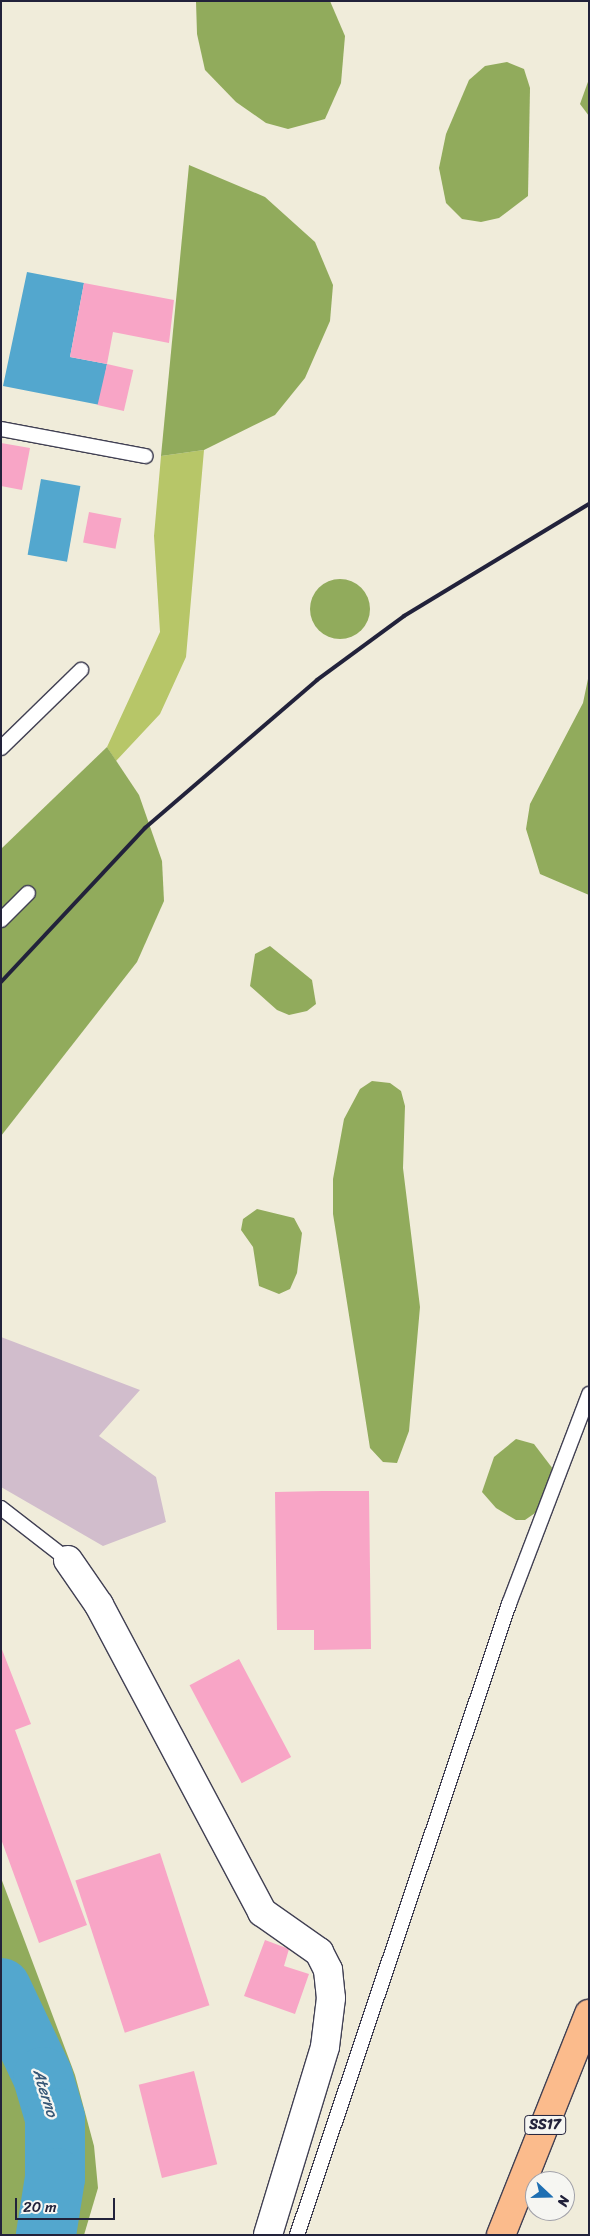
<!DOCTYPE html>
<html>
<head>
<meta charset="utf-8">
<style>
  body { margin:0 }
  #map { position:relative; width:590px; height:2236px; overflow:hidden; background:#f0ecda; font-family:Sriracha,sans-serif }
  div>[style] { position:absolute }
  .industrial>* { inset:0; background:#d1bdcc }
  .green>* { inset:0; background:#b7c668 }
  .forest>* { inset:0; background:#91ab5c }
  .round { border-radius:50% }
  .water>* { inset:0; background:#53a7ce; transform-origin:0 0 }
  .river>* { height:60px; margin:-30px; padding:0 30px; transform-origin:30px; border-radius:30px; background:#53a7ce }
  .building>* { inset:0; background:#f8a5c6; transform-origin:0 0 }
  .roads { filter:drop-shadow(1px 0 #414053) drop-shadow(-1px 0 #414053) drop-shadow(0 1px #414053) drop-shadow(0 -1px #414053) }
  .service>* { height:14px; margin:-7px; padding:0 7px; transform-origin:7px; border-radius:7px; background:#fff }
  .minor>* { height:28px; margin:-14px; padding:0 14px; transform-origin:14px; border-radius:14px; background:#fff }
  .primary>* { height:28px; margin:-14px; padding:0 14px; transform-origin:14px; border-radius:14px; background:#fbbb8c }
  .rail>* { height:4px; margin:-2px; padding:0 2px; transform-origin:2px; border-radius:2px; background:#22223b }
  span { translate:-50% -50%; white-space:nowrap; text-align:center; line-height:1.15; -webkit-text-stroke:4.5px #f6f6f2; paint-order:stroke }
  .shield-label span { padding:1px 4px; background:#f6f6f2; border:1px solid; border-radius:4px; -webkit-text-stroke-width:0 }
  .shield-label { font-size:14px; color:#22223b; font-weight:700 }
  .water-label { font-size:16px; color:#365776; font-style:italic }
  .frame { position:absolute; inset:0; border:2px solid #22223b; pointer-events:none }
  .north { position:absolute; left:525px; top:2171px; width:50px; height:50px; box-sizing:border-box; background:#f6f6f2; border:1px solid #a1a1a9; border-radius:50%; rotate:111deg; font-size:14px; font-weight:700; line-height:20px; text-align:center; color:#22223b }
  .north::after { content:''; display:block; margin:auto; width:18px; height:22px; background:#1f6fb2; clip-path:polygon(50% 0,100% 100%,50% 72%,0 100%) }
  .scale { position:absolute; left:15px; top:2198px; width:100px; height:22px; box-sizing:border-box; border:2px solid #22223b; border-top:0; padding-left:6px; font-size:15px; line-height:18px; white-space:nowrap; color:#22223b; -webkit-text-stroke:4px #f6f6f2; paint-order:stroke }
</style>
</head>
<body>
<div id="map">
  <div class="industrial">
    <i style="clip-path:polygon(1px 1337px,140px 1390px,99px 1436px,156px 1477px,166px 1522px,103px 1546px,1px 1487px)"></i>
  </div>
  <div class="green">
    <i style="clip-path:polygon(204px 450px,186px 657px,160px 714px,116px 761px,107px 747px,160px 632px,154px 536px,161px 456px)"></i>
  </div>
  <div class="forest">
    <i style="clip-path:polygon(196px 1px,330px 1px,345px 36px,341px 83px,325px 119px,288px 129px,266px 123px,236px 102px,205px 70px,197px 34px)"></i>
    <i style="clip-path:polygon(507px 62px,524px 69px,530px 88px,528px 196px,499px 218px,481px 222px,462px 219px,446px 203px,439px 168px,446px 134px,469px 80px,485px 66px)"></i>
    <i style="clip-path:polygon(589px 79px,589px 116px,580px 104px)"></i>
    <i style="clip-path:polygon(189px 165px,265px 197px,315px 242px,333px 285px,330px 321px,305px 378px,275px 415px,204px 450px,161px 456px)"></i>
    <i class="round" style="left:310px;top:579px;width:60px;height:60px"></i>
    <i style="clip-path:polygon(589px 674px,589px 895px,540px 874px,526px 829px,530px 804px,583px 703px)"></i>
    <i style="clip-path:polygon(107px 747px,139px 795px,162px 861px,164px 901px,137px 962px,1px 1136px,1px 849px)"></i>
    <i style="clip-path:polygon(270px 946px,312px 980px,316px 1004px,307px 1011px,289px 1015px,277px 1010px,250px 986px,255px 954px)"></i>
    <i style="clip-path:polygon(372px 1081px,390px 1083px,401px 1091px,405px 1106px,403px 1168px,420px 1307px,409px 1431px,397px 1463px,383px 1462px,370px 1448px,333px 1214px,333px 1179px,344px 1119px,360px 1089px)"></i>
    <i style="clip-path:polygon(257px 1209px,294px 1218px,302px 1233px,297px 1273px,290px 1289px,279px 1294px,259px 1286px,253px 1247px,241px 1230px,243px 1219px)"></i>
    <i style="clip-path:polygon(516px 1439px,534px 1444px,553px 1469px,550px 1488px,538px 1511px,525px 1520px,516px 1520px,496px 1508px,482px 1492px,494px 1457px)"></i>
    <i style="clip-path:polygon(1px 1878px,75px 2075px,94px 2146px,98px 2188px,84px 2235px,1px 2234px)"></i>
  </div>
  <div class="water">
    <i style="clip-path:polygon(27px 272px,84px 283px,70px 357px,107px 364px,100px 405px,3px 386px)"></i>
    <i style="left:41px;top:479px;width:40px;height:77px;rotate:10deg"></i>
  </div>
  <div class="river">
    <i style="left:1px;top:1988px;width:98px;rotate:64.7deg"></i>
    <i style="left:43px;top:2077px;width:43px;rotate:73.7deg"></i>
    <i style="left:55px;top:2118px;width:60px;rotate:90deg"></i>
    <i style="left:55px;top:2178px;width:58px;rotate:99deg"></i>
  </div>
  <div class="building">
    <i style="clip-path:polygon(84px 283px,174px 300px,169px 343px,113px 332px,107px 364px,70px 357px)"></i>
    <i style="left:107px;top:364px;width:27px;height:42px;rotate:13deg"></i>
    <i style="clip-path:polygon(1px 443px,30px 448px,22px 490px,1px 486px)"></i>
    <i style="left:89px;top:512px;width:33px;height:31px;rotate:11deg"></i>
    <i style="clip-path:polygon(323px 1491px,369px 1491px,371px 1649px,314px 1650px,314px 1630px,277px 1630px,275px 1492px)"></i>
    <i style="clip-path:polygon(1px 1647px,31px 1724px,15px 1730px,87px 1925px,39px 1943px,1px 1839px)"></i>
    <i style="left:239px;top:1659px;width:111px;height:56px;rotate:62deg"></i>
    <i style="left:160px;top:1853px;width:160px;height:89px;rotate:72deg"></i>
    <i style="clip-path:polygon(265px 1940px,289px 1949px,284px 1966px,309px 1974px,295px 2014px,244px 1996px)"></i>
    <i style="left:194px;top:2071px;width:96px;height:57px;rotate:76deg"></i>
  </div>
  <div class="roads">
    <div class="service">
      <i style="left:1px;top:429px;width:147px;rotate:10.6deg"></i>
      <i style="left:1px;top:748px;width:112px;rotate:-44.3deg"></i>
      <i style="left:1px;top:920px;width:38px;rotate:-45deg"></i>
      <i style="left:1px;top:1508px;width:85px;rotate:37.8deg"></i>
      <i style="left:297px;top:2235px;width:666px;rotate:-71.43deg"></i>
      <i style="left:509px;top:1604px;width:225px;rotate:-69.1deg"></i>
    </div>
    <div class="minor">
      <i style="left:68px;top:1560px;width:55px;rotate:55.4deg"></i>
      <i style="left:99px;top:1605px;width:348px;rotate:62deg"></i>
      <i style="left:262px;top:1912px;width:70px;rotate:35.1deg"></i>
      <i style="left:319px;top:1952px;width:20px;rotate:63deg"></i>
      <i style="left:328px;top:1970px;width:28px;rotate:84deg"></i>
      <i style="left:331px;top:1998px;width:49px;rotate:97deg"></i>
      <i style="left:325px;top:2047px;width:196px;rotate:106.9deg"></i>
    </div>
    <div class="primary">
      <i style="left:501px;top:2235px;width:238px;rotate:-68.3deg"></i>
    </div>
  </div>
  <div class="rail">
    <i style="left:1px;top:982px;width:211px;rotate:-46.9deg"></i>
    <i style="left:145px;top:828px;width:227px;rotate:-40.7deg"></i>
    <i style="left:317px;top:680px;width:108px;rotate:-36.3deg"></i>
    <i style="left:404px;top:616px;width:216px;rotate:-31.2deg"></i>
  </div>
  <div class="shield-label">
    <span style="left:545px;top:2125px">SS17</span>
  </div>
  <div class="water-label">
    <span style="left:45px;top:2093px;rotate:73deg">Aterno</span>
  </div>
  <div class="frame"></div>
  <div class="north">N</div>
  <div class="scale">20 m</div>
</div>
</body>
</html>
